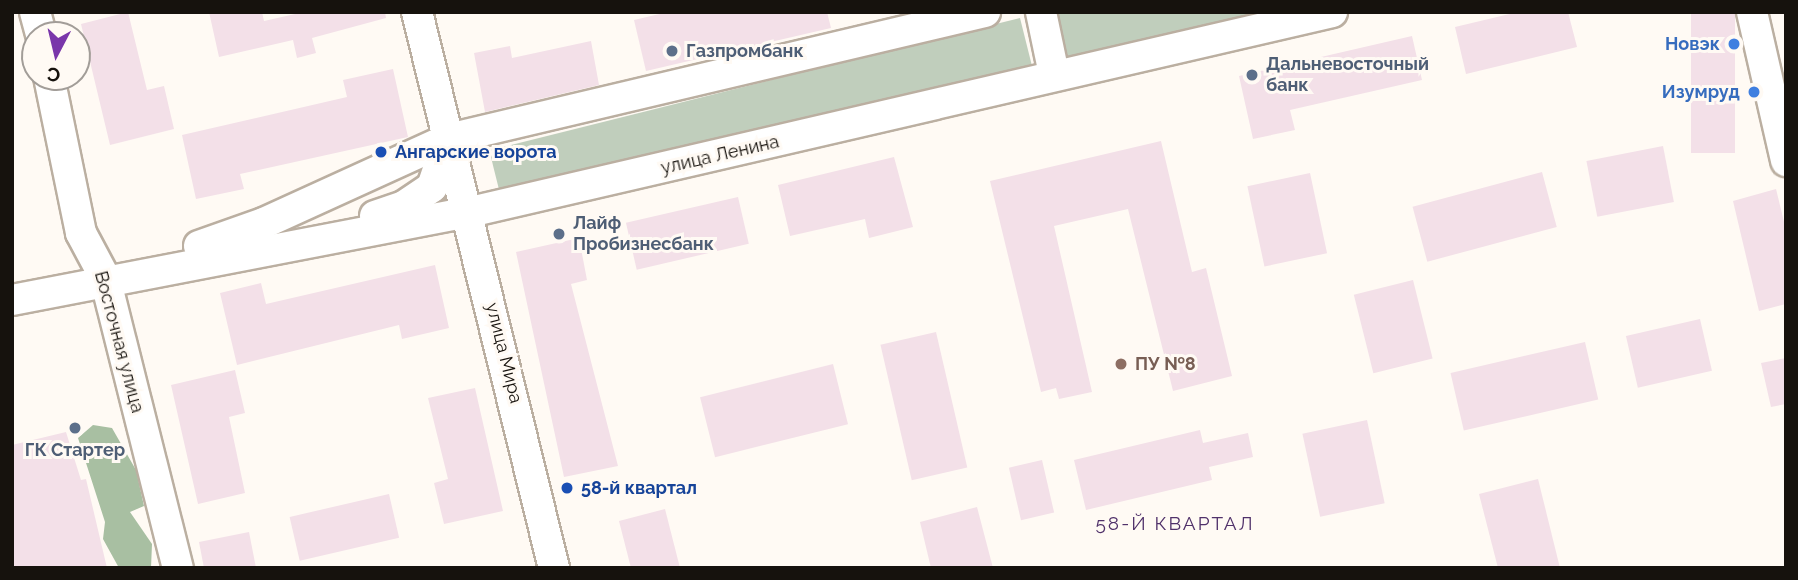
<!DOCTYPE html>
<html>
<head>
<meta charset="utf-8">
<style>
  body { margin:0 }
  #map { position:relative; width:1798px; height:580px; overflow:hidden; background:#fffaf4; font-family:Raleway,sans-serif }
  div>[style] { position:absolute }
  .green>* { inset:0; background:#c0cebc; transform-origin:0 0 }
  .forest>* { inset:0; background:#a8bfa2 }
  .building>* { inset:0; background:#f3e0e8; transform-origin:0 0 }
  .roads { filter:drop-shadow(2px 0 #bbafa1) drop-shadow(-2px 0 #bbafa1) drop-shadow(0 2px #bbafa1) drop-shadow(0 -2px #bbafa1) }
  .minor>* { height:30px; margin:-15px; padding:0 15px; transform-origin:15px; border-radius:15px; background:#fff }
  .dots>* { width:19px; height:19px; translate:-50% -50%; box-sizing:border-box; border:4px solid #fffaf4; border-radius:50% }
  span { translate:-50% -50%; white-space:nowrap; text-align:center; line-height:1.15; -webkit-text-stroke:6px #fffaf4; paint-order:stroke }
  .shop-label { font-size:18px; color:#366cbe; font-weight:700 }
  .right { translate:-100% -50%; text-align:right }
  .service-label { font-size:18px; color:#4e5e75; font-weight:700 }
  .left { translate:0 -50%; text-align:left }
  .transit-label { font-size:18px; color:#164399; font-weight:700 }
  .street-label { font-size:18px; color:#16120d }
  .education-label { font-size:18px; color:#785e54; font-weight:700 }
  .neighbourhood-label { font-size:19px; color:#50316a; letter-spacing:2px }
  .frame { position:absolute; inset:0; border:14px solid #16120d; pointer-events:none }
  .north { position:absolute; left:21px; top:21px; width:70px; height:70px; box-sizing:border-box; background:#fffaf4; border:2px solid #a29d98; border-radius:50%; rotate:187deg; font-size:19px; font-weight:700; line-height:28px; text-align:center; color:#16120d }
  .north::after { content:''; display:block; margin:auto; width:24px; height:32px; background:#7936aa; clip-path:polygon(50% 0,100% 100%,50% 72%,0 100%) }
</style>
</head>
<body>
<div id="map">
  <div class="green">
    <i style="clip-path:polygon(1056px 12px,1264px 12px,1067px 58px)"></i>
    <i style="left:1020px;top:18px;width:49px;height:547px;rotate:76deg"></i>
  </div>
  <div class="forest">
    <i style="clip-path:polygon(93px 425px,112px 428px,136px 470px,144px 506px,130px 512px,152px 544px,151px 568px,119px 568px,103px 539px,105px 522px,78px 438px)"></i>
  </div>
  <div class="building">
    <i style="clip-path:polygon(128px 12px,147px 90px,164px 86px,174px 129px,110px 145px,81px 24px)"></i>
    <i style="clip-path:polygon(209px 12px,262px 12px,264px 21px,304px 12px,385px 12px,386px 18px,312px 38px,316px 53px,297px 58px,293px 40px,219px 57px)"></i>
    <i style="clip-path:polygon(668px 12px,827px 12px,831px 28px,646px 71px,634px 20px)"></i>
    <i style="clip-path:polygon(1518px 12px,1568px 12px,1577px 47px,1466px 74px,1455px 27px)"></i>
    <i style="left:1691px;top:12px;width:44px;height:141px"></i>
    <i style="clip-path:polygon(1412px 36px,1422px 80px,1290px 110px,1295px 130px,1253px 139px,1239px 76px)"></i>
    <i style="clip-path:polygon(591px 41px,599px 85px,485px 112px,474px 53px,510px 46px,512px 58px)"></i>
    <i style="clip-path:polygon(393px 69px,408px 137px,240px 174px,244px 189px,196px 199px,182px 135px,347px 97px,343px 80px)"></i>
    <i style="clip-path:polygon(1161px 141px,1192px 272px,1206px 268px,1232px 376px,1173px 391px,1128px 209px,1054px 226px,1092px 392px,1059px 399px,1056px 388px,1041px 392px,990px 181px)"></i>
    <i style="left:1663px;top:146px;width:57px;height:78px;rotate:79deg"></i>
    <i style="clip-path:polygon(894px 157px,913px 227px,869px 238px,865px 219px,790px 236px,778px 185px)"></i>
    <i style="left:1542px;top:172px;width:57px;height:134px;rotate:75deg"></i>
    <i style="left:1310px;top:173px;width:82px;height:64px;rotate:78deg"></i>
    <i style="clip-path:polygon(1776px 189px,1786px 230px,1786px 304px,1759px 311px,1733px 201px)"></i>
    <i style="left:738px;top:197px;width:48px;height:115px;rotate:77deg"></i>
    <i style="clip-path:polygon(579px 238px,587px 280px,571px 284px,618px 466px,564px 477px,516px 252px)"></i>
    <i style="clip-path:polygon(435px 265px,449px 328px,402px 339px,399px 325px,237px 365px,220px 293px,261px 283px,266px 304px)"></i>
    <i style="left:1413px;top:280px;width:81px;height:61px;rotate:76deg"></i>
    <i style="left:1700px;top:319px;width:53px;height:76px;rotate:77deg"></i>
    <i style="left:936px;top:332px;width:139px;height:57px;rotate:77deg"></i>
    <i style="left:1585px;top:342px;width:59px;height:138px;rotate:77deg"></i>
    <i style="clip-path:polygon(1786px 358px,1786px 404px,1771px 407px,1761px 363px)"></i>
    <i style="left:833px;top:364px;width:62px;height:137px;rotate:76deg"></i>
    <i style="clip-path:polygon(235px 370px,245px 413px,229px 417px,245px 493px,198px 504px,171px 385px)"></i>
    <i style="clip-path:polygon(475px 388px,503px 511px,444px 524px,434px 483px,448px 479px,428px 398px)"></i>
    <i style="left:1367px;top:420px;width:85px;height:66px;rotate:78deg"></i>
    <i style="clip-path:polygon(1200px 430px,1203px 443px,1248px 433px,1253px 457px,1209px 467px,1212px 480px,1086px 510px,1074px 460px)"></i>
    <i style="clip-path:polygon(66px 432px,81px 480px,86px 479px,107px 568px,12px 568px,12px 445px)"></i>
    <i style="left:1042px;top:460px;width:54px;height:34px;rotate:77deg"></i>
    <i style="clip-path:polygon(1538px 479px,1560px 568px,1498px 568px,1479px 494px)"></i>
    <i style="left:389px;top:494px;width:45px;height:102px;rotate:77deg"></i>
    <i style="clip-path:polygon(977px 507px,993px 568px,931px 568px,920px 522px)"></i>
    <i style="clip-path:polygon(665px 509px,680px 568px,631px 568px,619px 521px)"></i>
    <i style="clip-path:polygon(249px 532px,256px 568px,204px 568px,199px 542px)"></i>
  </div>
  <div class="roads">
    <div class="minor">
      <i style="left:35px;top:12px;width:24px;rotate:75deg"></i>
      <i style="left:417px;top:12px;width:573px;rotate:76.16deg"></i>
      <i style="left:1041px;top:12px;width:63px;rotate:78.2deg"></i>
      <i style="left:1752px;top:12px;width:153px;rotate:77.1deg"></i>
      <i style="left:49px;top:77px;width:159px;rotate:78.4deg"></i>
      <i style="left:81px;top:233px;width:51px;rotate:61.9deg"></i>
      <i style="left:105px;top:278px;width:299px;rotate:75.9deg"></i>
      <i style="left:375px;top:216px;width:31px;rotate:-19deg"></i>
      <i style="left:404px;top:206px;width:34px;rotate:-34deg"></i>
      <i style="left:432px;top:187px;width:50px;rotate:-71.2deg"></i>
      <i style="left:199px;top:246px;width:69px;rotate:-19.5deg"></i>
      <i style="left:264px;top:223px;width:202px;rotate:-24.5deg"></i>
      <i style="left:448px;top:139px;width:552px;rotate:-13.31deg"></i>
      <i style="left:12px;top:300px;width:466px;rotate:-10.9deg"></i>
      <i style="left:470px;top:212px;width:885px;rotate:-13.06deg"></i>
    </div>
  </div>
  <div class="dots">
    <i style="left:1734px;top:44px;background:#3f7fe0"></i>
    <i style="left:672px;top:51px;background:#5c6f8a"></i>
    <i style="left:1252px;top:75px;background:#5c6f8a"></i>
    <i style="left:1754px;top:92px;background:#3f7fe0"></i>
    <i style="left:381px;top:152px;background:#1a4fb4"></i>
    <i style="left:559px;top:234px;background:#5c6f8a"></i>
    <i style="left:1121px;top:364px;background:#8d6e63"></i>
    <i style="left:75px;top:428px;background:#5c6f8a"></i>
    <i style="left:567px;top:488px;background:#1a4fb4"></i>
  </div>
  <div class="shop-label">
    <span class="right" style="left:1720px;top:44px">Новэк</span>
    <span class="right" style="left:1740px;top:92px">Изумруд</span>
  </div>
  <div class="service-label">
    <span class="left" style="left:686px;top:51px">Газпромбанк</span>
    <span class="left" style="left:1266px;top:75px">Дальневосточный<br>банк</span>
    <span class="left" style="left:573px;top:234px">Лайф<br>Пробизнесбанк</span>
    <span style="left:75px;top:450px">ГК Стартер</span>
  </div>
  <div class="transit-label">
    <span class="left" style="left:395px;top:152px">Ангарские ворота</span>
    <span class="left" style="left:581px;top:488px">58-й квартал</span>
  </div>
  <div class="street-label">
    <span style="left:720px;top:155px;rotate:-13deg">улица Ленина</span>
    <span style="left:119px;top:342px;rotate:75deg">Восточная улица</span>
    <span style="left:504px;top:353px;rotate:76deg">улица Мира</span>
  </div>
  <div class="education-label">
    <span class="left" style="left:1135px;top:364px">ПУ №8</span>
  </div>
  <div class="neighbourhood-label">
    <span style="left:1175px;top:524px">58-Й КВАРТАЛ</span>
  </div>
  <div class="frame"></div>
  <div class="north">С</div>
</div>
</body>
</html>
